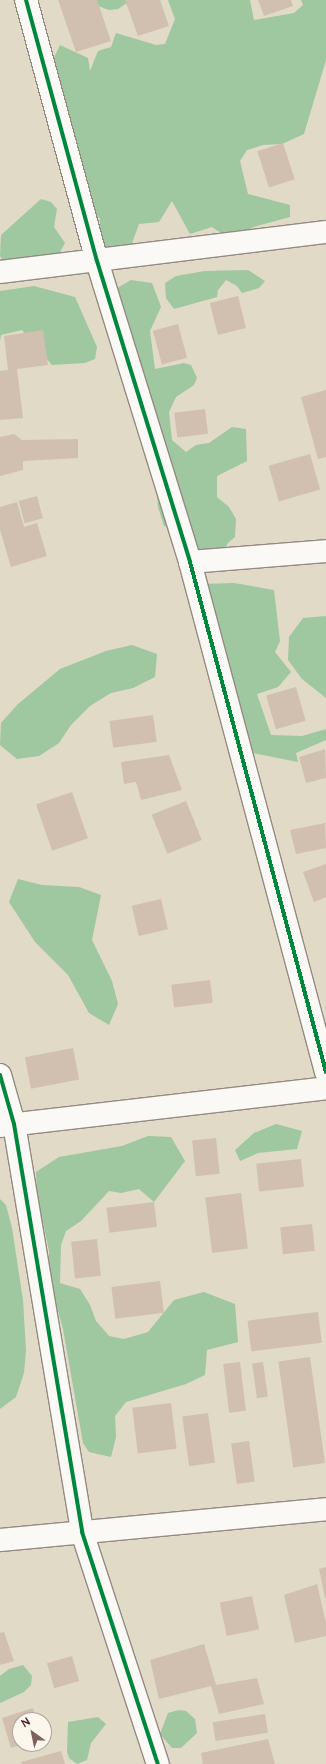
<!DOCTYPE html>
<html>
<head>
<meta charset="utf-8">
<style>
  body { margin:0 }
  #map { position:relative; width:326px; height:1764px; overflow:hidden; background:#e0dac6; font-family:"Architects Daughter",sans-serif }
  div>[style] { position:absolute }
  .forest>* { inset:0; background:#9fc7a0 }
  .building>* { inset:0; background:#d1c0af; transform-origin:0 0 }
  .roads { filter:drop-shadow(1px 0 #948a82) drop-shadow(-1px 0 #948a82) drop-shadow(0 1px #948a82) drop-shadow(0 -1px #948a82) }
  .minor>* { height:22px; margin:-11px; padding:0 11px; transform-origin:11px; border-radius:11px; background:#faf9f6 }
  .cycleway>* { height:4px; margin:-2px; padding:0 2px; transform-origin:2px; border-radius:2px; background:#00873e }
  span { translate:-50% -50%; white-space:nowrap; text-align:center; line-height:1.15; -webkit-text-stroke:3px #fbf7ec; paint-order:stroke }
  .north { position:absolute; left:12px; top:1712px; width:40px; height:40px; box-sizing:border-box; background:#fbf7ec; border:1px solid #b4a19f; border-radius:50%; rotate:327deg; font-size:11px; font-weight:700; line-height:16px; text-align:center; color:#4a1f2b }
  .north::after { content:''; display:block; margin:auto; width:14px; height:18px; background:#7e6061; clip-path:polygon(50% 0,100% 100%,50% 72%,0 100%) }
</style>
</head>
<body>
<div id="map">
  <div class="forest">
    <i style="clip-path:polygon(91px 0,131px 0,118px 9px,109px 10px,93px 4px)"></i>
    <i style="clip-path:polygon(168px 0,250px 0,254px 20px,294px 13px,303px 5px,301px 0,326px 0,326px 60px,304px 134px,282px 144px,263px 145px,247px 150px,240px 161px,248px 194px,290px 205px,290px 217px,253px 227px,235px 242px,212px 227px,190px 234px,172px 201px,159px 222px,139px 224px,128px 254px,108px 254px,100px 246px,100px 218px,87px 214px,52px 62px,60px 45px,88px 58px,90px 71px,98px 51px,111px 47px,116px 33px,156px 45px,165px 44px,175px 19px)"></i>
    <i style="clip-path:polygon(41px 199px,51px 202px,57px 209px,54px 227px,65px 243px,56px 260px,7px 265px,0 256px,1px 235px)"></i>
    <i style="clip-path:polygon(248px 270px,265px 281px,259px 288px,242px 293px,237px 286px,226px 280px,218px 290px,217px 297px,174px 309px,166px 298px,165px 283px,176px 276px,205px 271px)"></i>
    <i style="clip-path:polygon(131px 280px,152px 283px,161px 307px,150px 331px,155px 369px,184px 363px,191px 365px,197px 378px,194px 385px,176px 397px,169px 412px,172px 440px,186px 452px,196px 445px,209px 443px,232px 427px,246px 429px,247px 461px,217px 476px,217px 497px,229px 507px,236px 519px,235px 537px,227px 544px,225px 554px,195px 555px,173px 528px,164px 526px,158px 507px,156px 479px,126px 345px,130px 329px,125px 328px,111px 296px,119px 287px)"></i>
    <i style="clip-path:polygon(34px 286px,75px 297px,97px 347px,95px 359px,85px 363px,52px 365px,22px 330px,1px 335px,0 341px,0 291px)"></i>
    <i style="clip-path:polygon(234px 583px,274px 590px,280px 641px,275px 652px,291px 672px,278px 687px,257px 694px,271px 735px,302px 736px,326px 729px,326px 740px,296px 753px,298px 762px,232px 749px,218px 689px,193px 618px,203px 584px)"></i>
    <i style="clip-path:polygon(326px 616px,326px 698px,302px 679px,288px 660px,289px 637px,303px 618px)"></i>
    <i style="clip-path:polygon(132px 645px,157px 654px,155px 677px,133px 688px,111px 693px,90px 706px,71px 725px,59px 743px,39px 756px,17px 759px,0 745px,1px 723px,18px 704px,60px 669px,106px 651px)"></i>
    <i style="clip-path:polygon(18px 879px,42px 885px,79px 887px,101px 895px,92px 940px,112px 981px,118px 1004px,109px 1025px,89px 1013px,68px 975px,35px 942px,9px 902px)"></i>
    <i style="clip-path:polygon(276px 1124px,302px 1131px,297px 1149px,258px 1153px,240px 1161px,235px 1150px,254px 1133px)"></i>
    <i style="clip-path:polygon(148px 1136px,171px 1137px,185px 1161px,154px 1202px,139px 1189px,121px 1193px,109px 1191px,81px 1221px,66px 1231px,61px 1245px,60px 1283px,80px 1289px,90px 1305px,96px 1321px,109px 1336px,124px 1339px,148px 1332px,174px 1300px,204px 1292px,235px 1304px,238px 1342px,207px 1350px,205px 1375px,186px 1384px,126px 1402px,115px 1416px,116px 1437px,111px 1457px,89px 1452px,83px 1443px,63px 1329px,49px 1279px,49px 1251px,37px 1194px,36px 1172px,59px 1157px,122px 1146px)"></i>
    <i style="clip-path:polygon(0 1199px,6px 1205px,12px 1228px,23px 1300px,26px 1350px,24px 1373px,16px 1397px,0 1409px)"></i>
    <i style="clip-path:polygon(23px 1665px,32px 1676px,31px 1685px,24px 1692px,0 1703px,0 1676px,9px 1669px)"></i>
    <i style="clip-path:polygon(179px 1710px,186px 1711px,195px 1719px,197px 1733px,181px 1748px,172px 1748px,160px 1734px,168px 1713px)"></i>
    <i style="clip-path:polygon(98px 1717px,106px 1724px,91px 1743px,87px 1760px,77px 1764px,69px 1758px,67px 1752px,68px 1722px)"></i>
  </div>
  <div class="building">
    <i style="clip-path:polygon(58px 0,97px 0,111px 41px,76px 52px)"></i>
    <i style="clip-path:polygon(125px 0,160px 0,169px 26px,138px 36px)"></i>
    <i style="clip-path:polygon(258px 0,291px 0,293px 6px,264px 16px)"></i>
    <i style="left:283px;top:143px;width:38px;height:27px;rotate:72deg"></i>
    <i style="left:238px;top:296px;width:33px;height:29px;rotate:76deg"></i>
    <i style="left:178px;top:324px;width:35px;height:26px;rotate:75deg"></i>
    <i style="clip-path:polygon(43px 330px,48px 365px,17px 369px,23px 418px,0 420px,0 371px,8px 370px,4px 336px)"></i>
    <i style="clip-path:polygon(326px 390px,326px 457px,318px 459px,301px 397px)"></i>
    <i style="left:205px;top:409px;width:25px;height:31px;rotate:83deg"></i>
    <i style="clip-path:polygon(14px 434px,22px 440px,78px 439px,78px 458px,23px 461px,23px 470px,0 476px,0 437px)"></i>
    <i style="left:310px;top:454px;width:37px;height:43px;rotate:74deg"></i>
    <i style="left:37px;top:496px;width:23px;height:19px;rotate:75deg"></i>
    <i style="clip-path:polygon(17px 502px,24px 527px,37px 523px,47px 556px,11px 567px,0 530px,0 507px)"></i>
    <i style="left:296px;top:687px;width:35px;height:31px;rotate:74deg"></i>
    <i style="left:153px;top:715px;width:27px;height:44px;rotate:82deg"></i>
    <i style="clip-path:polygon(325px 749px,326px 778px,306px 783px,299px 757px)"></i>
    <i style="clip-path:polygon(169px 755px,182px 790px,141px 800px,136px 782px,124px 784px,121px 762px)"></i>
    <i style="left:72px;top:792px;width:49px;height:38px;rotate:71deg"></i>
    <i style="left:186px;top:801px;width:42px;height:37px;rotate:68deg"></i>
    <i style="clip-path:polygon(325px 823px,326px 848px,296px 854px,290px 830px)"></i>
    <i style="clip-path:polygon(326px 864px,326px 897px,314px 902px,303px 872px)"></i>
    <i style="left:161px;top:899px;width:31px;height:30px;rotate:77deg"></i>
    <i style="left:210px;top:980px;width:23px;height:39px;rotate:83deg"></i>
    <i style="left:73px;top:1048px;width:32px;height:49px;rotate:79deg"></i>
    <i style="left:216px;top:1138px;width:36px;height:24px;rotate:84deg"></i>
    <i style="left:301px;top:1159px;width:28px;height:45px;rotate:84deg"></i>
    <i style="left:241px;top:1193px;width:56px;height:36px;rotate:83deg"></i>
    <i style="left:154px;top:1202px;width:25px;height:48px;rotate:83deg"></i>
    <i style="left:312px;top:1224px;width:27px;height:32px;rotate:84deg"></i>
    <i style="left:97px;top:1239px;width:37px;height:26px;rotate:84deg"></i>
    <i style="left:160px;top:1281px;width:32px;height:49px;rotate:83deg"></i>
    <i style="left:318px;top:1312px;width:31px;height:71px;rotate:83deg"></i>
    <i style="left:310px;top:1357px;width:107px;height:32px;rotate:82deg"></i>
    <i style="left:240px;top:1362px;width:49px;height:17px;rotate:83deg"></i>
    <i style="left:263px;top:1362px;width:35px;height:11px;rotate:82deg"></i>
    <i style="left:171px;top:1403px;width:46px;height:39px;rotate:83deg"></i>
    <i style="left:208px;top:1413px;width:50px;height:26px;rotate:82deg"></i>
    <i style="left:249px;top:1441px;width:41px;height:18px;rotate:82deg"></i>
    <i style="clip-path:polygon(326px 1567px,326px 1598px,325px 1598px,319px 1569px)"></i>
    <i style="clip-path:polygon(317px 1584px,326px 1623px,326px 1636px,295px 1643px,284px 1595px)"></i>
    <i style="left:252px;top:1596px;width:34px;height:33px;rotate:78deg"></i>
    <i style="clip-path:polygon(4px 1632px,14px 1661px,0 1665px,0 1633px)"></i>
    <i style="clip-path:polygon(204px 1644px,216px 1685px,257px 1678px,264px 1704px,219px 1714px,211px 1686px,159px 1699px,150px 1660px)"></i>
    <i style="left:72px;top:1656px;width:26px;height:26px;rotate:74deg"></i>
    <i style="clip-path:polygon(33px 1708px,36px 1720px,20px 1720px,20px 1745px,11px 1748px,2px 1718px)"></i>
    <i style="left:265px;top:1714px;width:19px;height:53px;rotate:81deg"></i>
    <i style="clip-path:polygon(268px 1739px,275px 1764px,203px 1764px,201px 1753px)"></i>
    <i style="clip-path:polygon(61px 1751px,65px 1764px,22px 1764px,21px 1762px)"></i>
  </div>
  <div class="roads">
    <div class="minor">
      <i style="left:26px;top:0;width:270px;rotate:74.8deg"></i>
      <i style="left:97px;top:261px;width:315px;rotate:72.8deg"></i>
      <i style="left:190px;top:562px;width:528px;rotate:75.07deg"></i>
      <i style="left:0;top:272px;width:328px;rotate:-7deg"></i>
      <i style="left:190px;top:562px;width:136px;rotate:-4.6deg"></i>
      <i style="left:0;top:1075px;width:51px;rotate:74.1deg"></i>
      <i style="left:14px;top:1124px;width:414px;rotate:80.5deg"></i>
      <i style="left:82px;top:1532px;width:244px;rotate:71.9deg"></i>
      <i style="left:0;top:1126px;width:328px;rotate:-6.6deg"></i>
      <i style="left:0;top:1540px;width:327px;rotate:-5.4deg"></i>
    </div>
  </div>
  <div class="cycleway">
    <i style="left:26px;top:0;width:270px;rotate:74.8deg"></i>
    <i style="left:97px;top:261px;width:315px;rotate:72.8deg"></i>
    <i style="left:190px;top:562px;width:528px;rotate:75.07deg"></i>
    <i style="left:0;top:1075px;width:51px;rotate:74.1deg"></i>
    <i style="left:14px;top:1124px;width:414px;rotate:80.5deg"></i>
    <i style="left:82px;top:1532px;width:244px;rotate:71.9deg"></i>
  </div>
  <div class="north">N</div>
</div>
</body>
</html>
